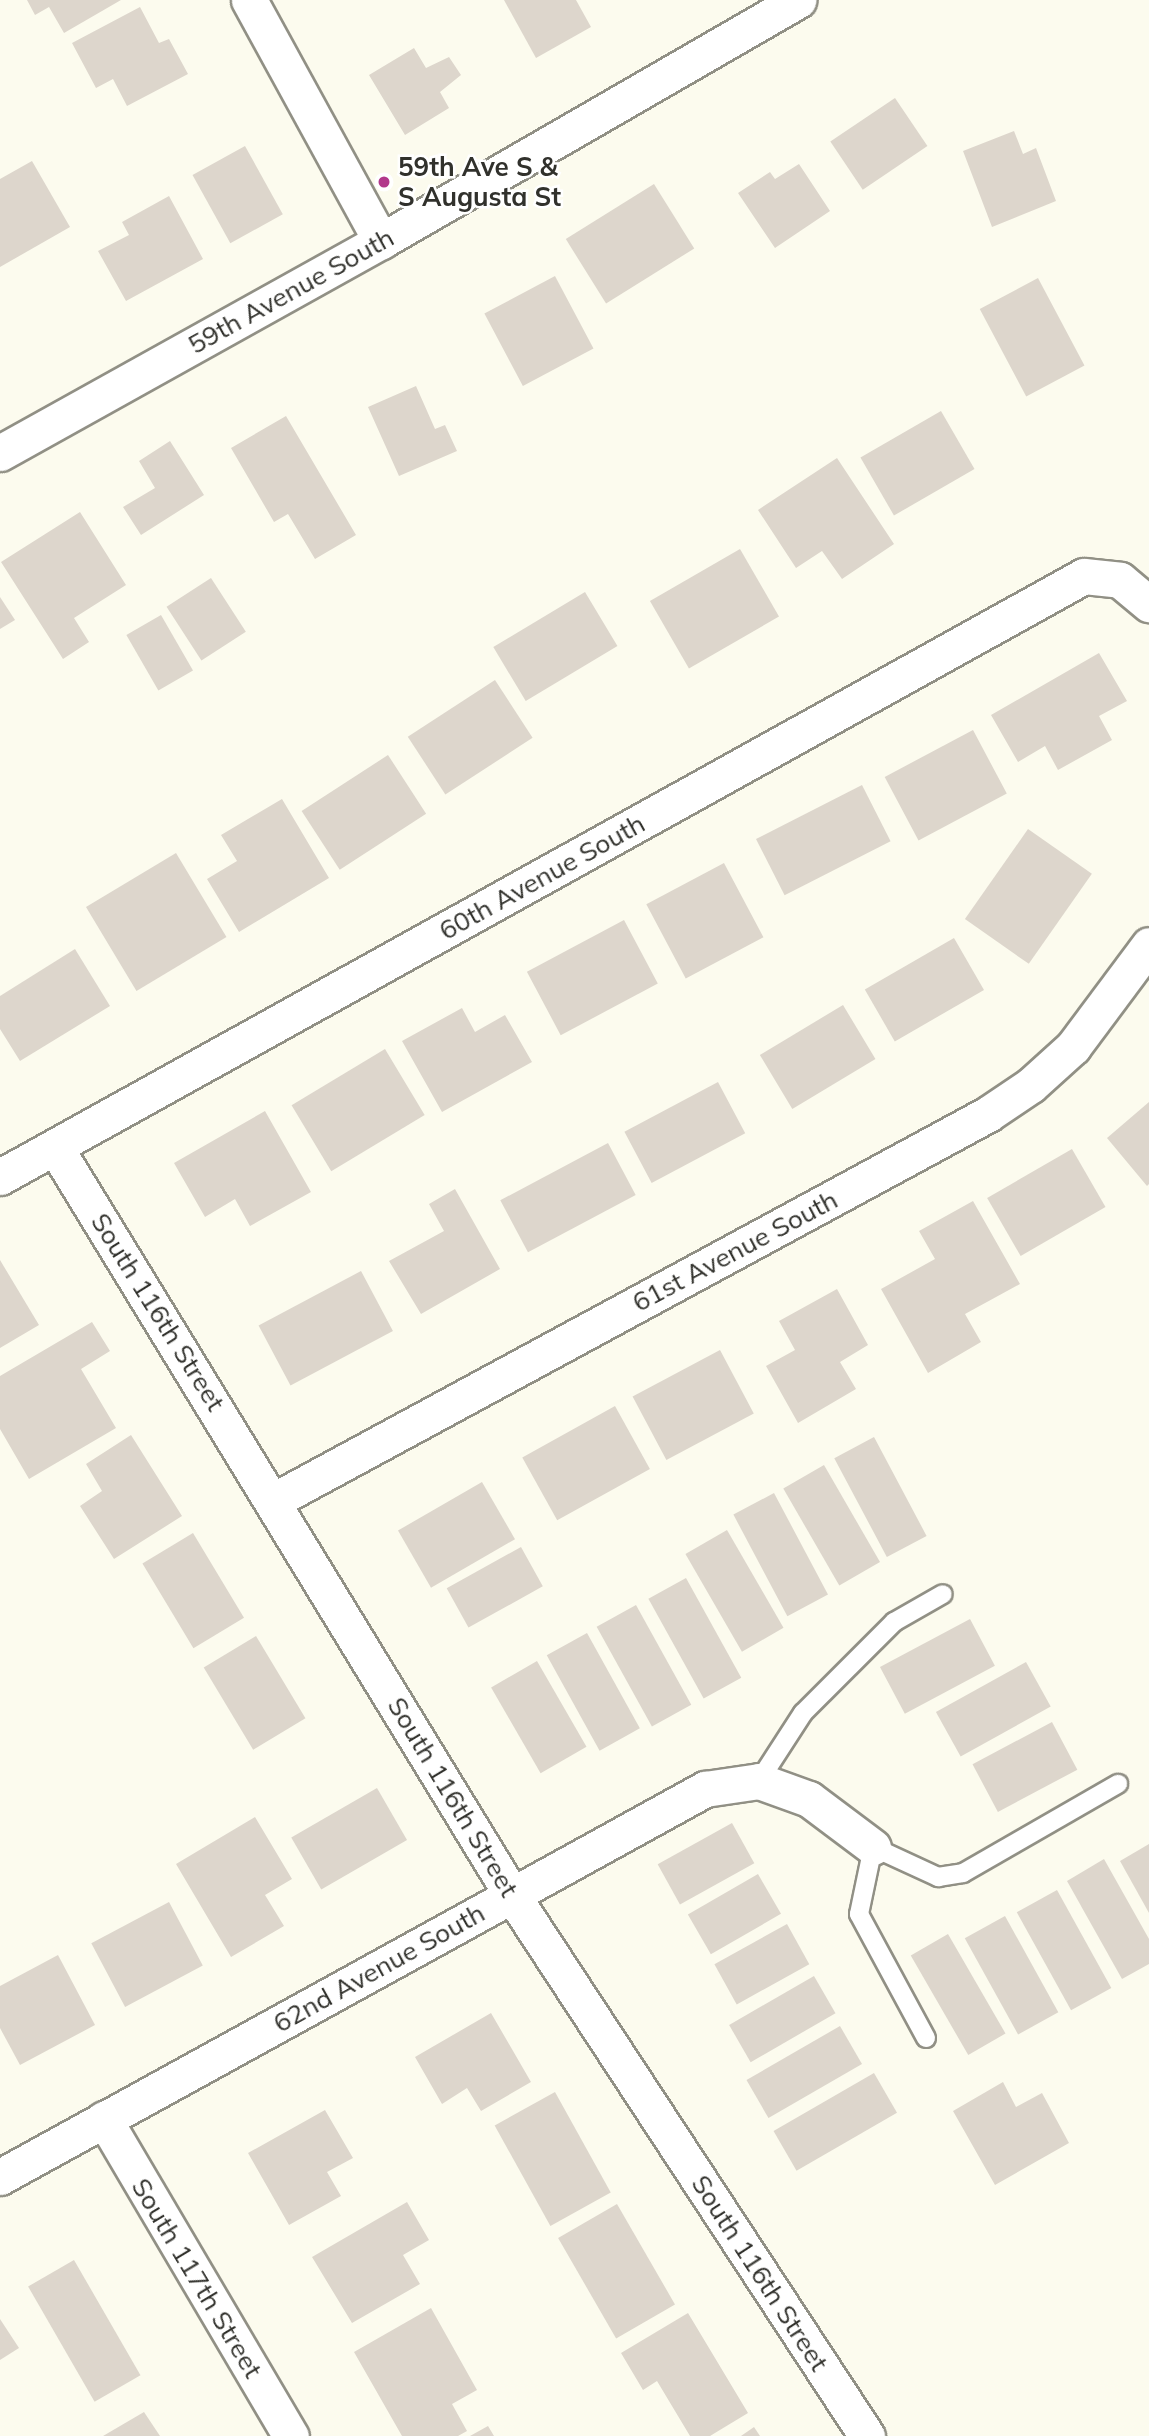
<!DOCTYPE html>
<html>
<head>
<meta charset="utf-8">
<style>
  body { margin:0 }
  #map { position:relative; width:1149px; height:2436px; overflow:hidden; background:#fcfbee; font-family:Mulish,sans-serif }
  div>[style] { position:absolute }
  .building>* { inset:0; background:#ddd6cc; transform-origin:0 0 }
  .roads { filter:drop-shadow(2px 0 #919085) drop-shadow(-2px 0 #919085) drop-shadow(0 2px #919085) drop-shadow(0 -2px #919085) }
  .lane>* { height:18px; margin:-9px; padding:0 9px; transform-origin:9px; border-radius:9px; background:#fff }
  .street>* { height:35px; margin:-17.5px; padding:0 17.5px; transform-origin:17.5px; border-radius:17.5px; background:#fff }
  .dots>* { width:19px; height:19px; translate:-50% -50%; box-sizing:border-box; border:4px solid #fff; border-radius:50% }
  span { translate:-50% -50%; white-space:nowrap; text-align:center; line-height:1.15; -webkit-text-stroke:5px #fff; paint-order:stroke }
  .poi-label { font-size:26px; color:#31312c; font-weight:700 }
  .left { translate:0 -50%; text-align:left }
  .street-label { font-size:26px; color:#31312c }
</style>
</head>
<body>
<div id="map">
  <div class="building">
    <i style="clip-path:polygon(27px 0,121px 0,64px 33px,49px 7px,35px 15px)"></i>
    <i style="clip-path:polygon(504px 0,576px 0,591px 27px,536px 58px)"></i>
    <i style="clip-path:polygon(140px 7px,159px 43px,169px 39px,188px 74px,127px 106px,113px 79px,96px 88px,72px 43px)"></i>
    <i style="clip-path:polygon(414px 48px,426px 68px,449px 57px,461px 75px,440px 92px,449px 108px,405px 135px,369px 75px)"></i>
    <i style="left:895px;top:98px;width:58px;height:78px;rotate:56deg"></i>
    <i style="clip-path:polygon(1014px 131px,1023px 154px,1036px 148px,1056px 201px,992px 227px,963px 151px)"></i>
    <i style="left:245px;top:146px;width:78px;height:60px;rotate:61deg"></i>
    <i style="clip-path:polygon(32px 161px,70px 227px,0 267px,0 179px)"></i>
    <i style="clip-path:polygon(799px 164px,830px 211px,775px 248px,738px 193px,770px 172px,775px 179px)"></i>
    <i style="left:654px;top:184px;width:76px;height:104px;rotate:58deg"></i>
    <i style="clip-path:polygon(169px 196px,203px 259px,126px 301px,98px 251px,129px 235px,122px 222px)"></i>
    <i style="left:555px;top:276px;width:82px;height:80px;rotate:62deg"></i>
    <i style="left:1038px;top:278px;width:99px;height:66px;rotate:62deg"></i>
    <i style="clip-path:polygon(416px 386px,435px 429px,445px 425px,457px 451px,399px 476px,368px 407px)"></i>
    <i style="left:941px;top:411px;width:67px;height:93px;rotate:60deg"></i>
    <i style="clip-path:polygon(286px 416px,356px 535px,315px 559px,288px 514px,274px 522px,231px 448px)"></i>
    <i style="clip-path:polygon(170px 441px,204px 495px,141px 535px,123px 507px,155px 488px,139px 461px)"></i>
    <i style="clip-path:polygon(837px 458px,894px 544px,842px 579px,822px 551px,796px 568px,758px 510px)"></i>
    <i style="clip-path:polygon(80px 512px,126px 585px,74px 618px,89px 642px,63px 659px,1px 562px)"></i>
    <i style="left:740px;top:549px;width:78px;height:104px;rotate:60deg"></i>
    <i style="left:211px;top:578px;width:64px;height:53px;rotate:57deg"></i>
    <i style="left:585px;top:592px;width:63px;height:107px;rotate:59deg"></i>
    <i style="clip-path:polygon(0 597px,15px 620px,0 629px)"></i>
    <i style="left:161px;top:615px;width:64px;height:40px;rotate:60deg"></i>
    <i style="clip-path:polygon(1099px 653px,1127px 701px,1099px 716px,1112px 740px,1058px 770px,1045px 746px,1018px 762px,991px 715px)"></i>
    <i style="left:495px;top:680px;width:69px;height:104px;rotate:57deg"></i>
    <i style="left:973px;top:730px;width:72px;height:100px;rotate:62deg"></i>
    <i style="left:388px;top:755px;width:70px;height:103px;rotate:57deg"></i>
    <i style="left:862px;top:785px;width:63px;height:119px;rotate:63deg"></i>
    <i style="clip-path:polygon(282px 799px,329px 878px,239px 932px,207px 879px,237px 861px,221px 835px)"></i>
    <i style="left:1028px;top:829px;width:78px;height:110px;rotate:35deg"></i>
    <i style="left:176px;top:853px;width:98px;height:105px;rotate:59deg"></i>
    <i style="left:724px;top:863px;width:84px;height:88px;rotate:62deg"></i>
    <i style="left:624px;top:920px;width:72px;height:110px;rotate:62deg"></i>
    <i style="left:954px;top:938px;width:60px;height:103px;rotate:60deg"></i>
    <i style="clip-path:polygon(75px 949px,110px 1006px,20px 1061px,0 1029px,0 996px)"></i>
    <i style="left:843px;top:1005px;width:63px;height:97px;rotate:59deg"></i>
    <i style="clip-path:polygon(462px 1008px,475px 1032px,505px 1015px,532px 1062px,442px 1112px,402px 1041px)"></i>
    <i style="left:385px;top:1049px;width:77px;height:109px;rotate:59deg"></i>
    <i style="left:718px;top:1082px;width:58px;height:106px;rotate:62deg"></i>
    <i style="clip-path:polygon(1149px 1102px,1149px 1184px,1147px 1186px,1107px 1138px)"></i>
    <i style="clip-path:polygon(265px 1111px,311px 1192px,250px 1226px,235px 1199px,205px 1217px,174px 1163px)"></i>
    <i style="left:608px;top:1143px;width:59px;height:122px;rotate:62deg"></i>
    <i style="left:1072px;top:1149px;width:67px;height:98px;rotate:60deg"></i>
    <i style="clip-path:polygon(455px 1189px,500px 1269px,421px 1314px,389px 1261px,444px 1231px,429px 1204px)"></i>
    <i style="clip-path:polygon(973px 1201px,1020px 1284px,965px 1314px,981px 1342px,928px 1373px,881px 1289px,935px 1259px,919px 1231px)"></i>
    <i style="clip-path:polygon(0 1260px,39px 1325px,0 1348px)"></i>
    <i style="left:361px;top:1271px;width:68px;height:116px;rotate:62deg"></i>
    <i style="clip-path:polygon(837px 1289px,868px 1345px,840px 1362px,856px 1389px,798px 1423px,766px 1366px,795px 1350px,779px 1321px)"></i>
    <i style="clip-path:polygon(92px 1322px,110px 1351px,81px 1369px,116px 1428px,29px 1479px,0 1429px,0 1376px)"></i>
    <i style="left:720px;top:1350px;width:72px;height:99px;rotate:62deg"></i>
    <i style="left:615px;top:1406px;width:72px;height:106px;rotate:61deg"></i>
    <i style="clip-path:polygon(131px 1435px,182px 1516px,114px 1559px,80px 1506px,102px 1491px,86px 1464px)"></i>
    <i style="left:874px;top:1437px;width:112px;height:45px;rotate:62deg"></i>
    <i style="left:824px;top:1465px;width:112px;height:47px;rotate:60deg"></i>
    <i style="left:482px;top:1482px;width:66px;height:97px;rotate:60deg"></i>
    <i style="left:774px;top:1493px;width:115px;height:46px;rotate:62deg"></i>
    <i style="left:727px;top:1530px;width:113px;height:48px;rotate:60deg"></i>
    <i style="left:193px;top:1533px;width:99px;height:59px;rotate:59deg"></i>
    <i style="left:521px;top:1547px;width:45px;height:85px;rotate:61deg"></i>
    <i style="left:686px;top:1578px;width:114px;height:43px;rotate:61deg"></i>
    <i style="left:636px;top:1605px;width:114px;height:45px;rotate:61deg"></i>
    <i style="left:970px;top:1619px;width:53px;height:102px;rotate:62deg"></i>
    <i style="left:587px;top:1633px;width:109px;height:46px;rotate:61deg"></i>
    <i style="left:256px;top:1636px;width:96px;height:61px;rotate:59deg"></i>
    <i style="left:537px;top:1661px;width:99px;height:53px;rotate:60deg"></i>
    <i style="left:1026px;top:1662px;width:51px;height:103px;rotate:61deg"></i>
    <i style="left:1052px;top:1722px;width:54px;height:90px;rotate:62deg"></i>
    <i style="left:377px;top:1788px;width:60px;height:99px;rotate:60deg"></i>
    <i style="clip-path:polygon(255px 1817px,292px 1879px,265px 1895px,284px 1926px,231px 1957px,176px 1864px)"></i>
    <i style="left:732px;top:1823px;width:46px;height:85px;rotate:61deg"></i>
    <i style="clip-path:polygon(1149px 1844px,1149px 1913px,1120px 1861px)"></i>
    <i style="clip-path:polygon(1104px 1859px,1149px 1939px,1149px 1964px,1122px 1979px,1067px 1881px)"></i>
    <i style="left:758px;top:1874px;width:46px;height:81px;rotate:60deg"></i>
    <i style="left:1057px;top:1890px;width:112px;height:46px;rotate:61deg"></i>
    <i style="left:169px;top:1902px;width:72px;height:88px;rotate:62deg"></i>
    <i style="left:1005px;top:1916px;width:110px;height:46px;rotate:61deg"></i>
    <i style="left:787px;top:1924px;width:46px;height:83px;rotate:61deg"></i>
    <i style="left:948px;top:1934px;width:115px;height:43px;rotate:60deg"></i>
    <i style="clip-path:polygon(58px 1955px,95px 2025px,20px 2065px,0 2028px,0 1986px)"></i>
    <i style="left:814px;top:1976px;width:43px;height:98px;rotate:60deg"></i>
    <i style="clip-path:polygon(491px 2013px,531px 2082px,481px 2111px,467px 2088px,442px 2104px,415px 2057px)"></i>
    <i style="left:840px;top:2026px;width:44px;height:108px;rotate:60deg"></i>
    <i style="left:874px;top:2073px;width:46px;height:116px;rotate:60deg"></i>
    <i style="clip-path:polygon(1003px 2082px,1016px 2107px,1042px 2093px,1069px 2143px,995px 2185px,953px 2111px)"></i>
    <i style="left:555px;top:2092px;width:115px;height:69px;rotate:61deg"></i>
    <i style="clip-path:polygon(325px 2110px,353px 2158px,327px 2172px,341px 2196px,289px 2225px,248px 2153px)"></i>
    <i style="clip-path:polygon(407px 2202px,429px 2240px,403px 2255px,420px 2284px,352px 2323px,312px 2257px)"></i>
    <i style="left:617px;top:2204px;width:116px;height:68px;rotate:60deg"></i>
    <i style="left:74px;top:2260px;width:133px;height:53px;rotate:60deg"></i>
    <i style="clip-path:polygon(431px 2308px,477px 2390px,452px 2404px,467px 2431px,458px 2436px,402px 2436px,354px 2352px)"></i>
    <i style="clip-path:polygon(688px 2313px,748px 2413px,710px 2436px,690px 2436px,657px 2381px,643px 2390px,621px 2353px)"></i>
    <i style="clip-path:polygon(0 2319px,19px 2348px,0 2360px)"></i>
    <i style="clip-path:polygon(144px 2412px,160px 2436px,103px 2436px)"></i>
    <i style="clip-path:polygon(488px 2426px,494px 2436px,470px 2436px)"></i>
    <i style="clip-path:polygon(754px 2427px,760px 2436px,741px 2436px)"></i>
  </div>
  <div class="roads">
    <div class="lane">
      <i style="left:759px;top:1781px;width:81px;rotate:-57.1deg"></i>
      <i style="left:803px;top:1713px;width:129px;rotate:-45deg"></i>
      <i style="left:894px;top:1622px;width:56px;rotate:-29.7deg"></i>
      <i style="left:926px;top:2038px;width:141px;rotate:-118.4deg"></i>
      <i style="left:859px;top:1914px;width:68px;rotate:-78.2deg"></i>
      <i style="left:873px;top:1847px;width:72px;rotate:24.8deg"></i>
      <i style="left:938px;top:1877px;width:25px;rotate:-9deg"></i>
      <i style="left:963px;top:1873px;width:179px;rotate:-29.9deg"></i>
    </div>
    <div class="street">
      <i style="left:249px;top:0;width:275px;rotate:61.3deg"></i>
      <i style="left:0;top:453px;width:436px;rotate:-29.1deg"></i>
      <i style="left:381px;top:241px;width:482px;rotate:-30deg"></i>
      <i style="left:55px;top:1147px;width:877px;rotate:58.58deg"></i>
      <i style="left:512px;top:1895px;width:647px;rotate:56.73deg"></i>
      <i style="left:0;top:1177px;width:1239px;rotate:-29.01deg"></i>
      <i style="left:1084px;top:576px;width:36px;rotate:6deg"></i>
      <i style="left:1120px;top:580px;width:38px;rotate:40deg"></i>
      <i style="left:273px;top:1501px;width:813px;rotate:-28.42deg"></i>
      <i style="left:988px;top:1114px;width:52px;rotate:-34deg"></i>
      <i style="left:1031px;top:1085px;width:57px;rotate:-42.1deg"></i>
      <i style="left:1073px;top:1047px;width:127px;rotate:-53.3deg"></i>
      <i style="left:104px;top:2119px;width:368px;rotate:59.5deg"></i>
      <i style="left:0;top:2177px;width:805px;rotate:-28.83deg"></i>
      <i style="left:705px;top:1789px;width:55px;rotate:-8.4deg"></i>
      <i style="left:759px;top:1781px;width:53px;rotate:19.8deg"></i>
      <i style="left:809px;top:1799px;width:80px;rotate:36.9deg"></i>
    </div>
  </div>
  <div class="dots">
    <i style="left:384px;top:182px;background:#b2388b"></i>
  </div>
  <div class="poi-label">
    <span class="left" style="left:398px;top:182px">59th Ave S &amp;<br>S Augusta St</span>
  </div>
  <div class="street-label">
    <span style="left:291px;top:291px;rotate:-29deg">59th Avenue South</span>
    <span style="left:542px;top:877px;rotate:-29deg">60th Avenue South</span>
    <span style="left:735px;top:1251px;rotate:-28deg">61st Avenue South</span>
    <span style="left:158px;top:1312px;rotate:58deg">South 116th Street</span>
    <span style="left:453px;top:1797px;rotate:59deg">South 116th Street</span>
    <span style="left:379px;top:1968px;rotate:-29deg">62nd Avenue South</span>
    <span style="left:760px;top:2273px;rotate:57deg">South 116th Street</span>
    <span style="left:197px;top:2278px;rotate:59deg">South 117th Street</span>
  </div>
</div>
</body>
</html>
